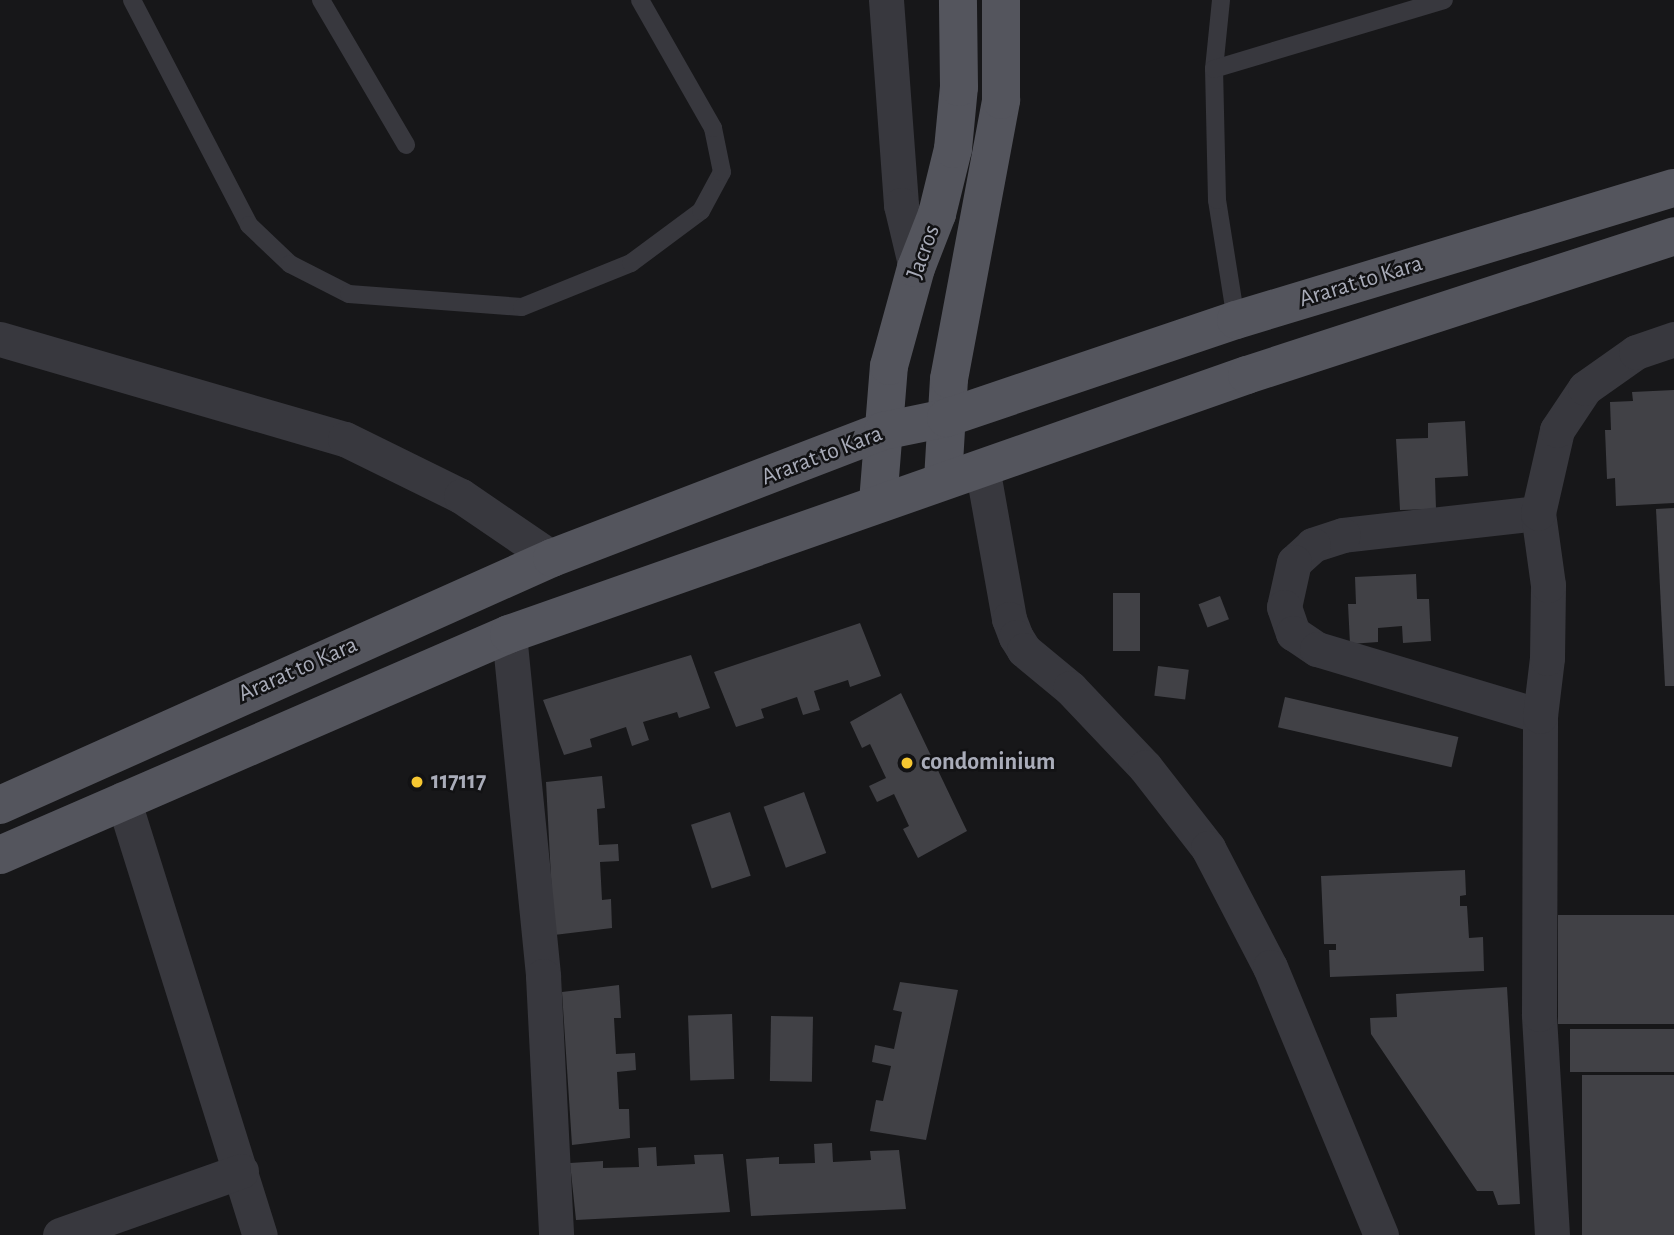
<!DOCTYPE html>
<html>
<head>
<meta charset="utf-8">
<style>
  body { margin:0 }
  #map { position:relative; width:1674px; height:1235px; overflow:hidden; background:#171719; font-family:"Alegreya Sans",sans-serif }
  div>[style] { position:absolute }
  .building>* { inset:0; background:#414146; transform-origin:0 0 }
  .service>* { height:18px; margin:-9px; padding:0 9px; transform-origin:9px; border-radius:9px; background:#38383e }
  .minor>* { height:35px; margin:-17.5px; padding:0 17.5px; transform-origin:17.5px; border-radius:17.5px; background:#38383e }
  .primary>* { height:38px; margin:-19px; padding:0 19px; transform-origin:19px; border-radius:19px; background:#54555d }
  .dots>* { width:19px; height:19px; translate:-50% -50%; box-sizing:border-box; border:4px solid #121214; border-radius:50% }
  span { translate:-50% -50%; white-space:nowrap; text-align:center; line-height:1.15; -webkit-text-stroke:5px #121214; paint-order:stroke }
  .street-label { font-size:24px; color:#a9acb9 }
  .poi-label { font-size:24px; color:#a9acb9; font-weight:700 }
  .left { translate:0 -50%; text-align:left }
</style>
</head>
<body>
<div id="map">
  <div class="building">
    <i style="clip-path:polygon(1674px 390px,1674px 503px,1616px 506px,1615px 478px,1607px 479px,1605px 430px,1611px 430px,1610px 402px,1633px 401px,1632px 392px)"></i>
    <i style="clip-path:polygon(1465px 421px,1468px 476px,1435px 478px,1436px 509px,1400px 510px,1396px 439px,1428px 438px,1428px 423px)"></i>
    <i style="clip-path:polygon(1674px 508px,1674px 686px,1665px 686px,1656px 509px)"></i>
    <i style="clip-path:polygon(1416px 574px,1417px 599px,1429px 599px,1431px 641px,1403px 643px,1402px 626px,1378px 628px,1378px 642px,1350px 644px,1348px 604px,1356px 604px,1355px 577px)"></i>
    <i style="left:1113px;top:593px;width:27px;height:58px"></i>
    <i style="left:1220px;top:596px;width:25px;height:23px;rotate:69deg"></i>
    <i style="clip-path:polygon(860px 623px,881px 676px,850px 687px,848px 680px,814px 691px,820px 710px,803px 715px,797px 697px,761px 709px,764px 718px,736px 727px,714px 672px)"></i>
    <i style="clip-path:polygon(691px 655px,710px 708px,679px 718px,677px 712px,643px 722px,649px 740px,632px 746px,626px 727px,590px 739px,592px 747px,564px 755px,543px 700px)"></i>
    <i style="left:1158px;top:666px;width:31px;height:30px;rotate:7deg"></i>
    <i style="clip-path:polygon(901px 693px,967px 831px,918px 858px,903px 829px,909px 826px,894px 794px,877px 802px,869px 786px,886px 778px,870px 744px,862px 748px,850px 722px)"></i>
    <i style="left:1285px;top:697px;width:178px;height:31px;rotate:13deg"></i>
    <i style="clip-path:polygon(602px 776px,605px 808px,597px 809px,599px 845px,618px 844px,619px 861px,600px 862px,602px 900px,611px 899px,612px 928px,554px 935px,546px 782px)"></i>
    <i style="left:804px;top:792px;width:65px;height:43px;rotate:70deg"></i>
    <i style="left:730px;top:812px;width:67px;height:41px;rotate:72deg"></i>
    <i style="clip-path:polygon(1465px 870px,1466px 895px,1460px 896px,1460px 906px,1467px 906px,1469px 938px,1483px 937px,1484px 971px,1330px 977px,1329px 950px,1336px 950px,1336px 944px,1324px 944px,1321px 876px)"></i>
    <i style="left:1674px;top:915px;width:109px;height:116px;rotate:90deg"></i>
    <i style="clip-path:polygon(900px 982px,958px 990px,926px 1140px,870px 1131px,876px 1100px,883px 1101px,891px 1066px,872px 1062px,875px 1045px,894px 1049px,902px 1012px,893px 1010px)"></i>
    <i style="clip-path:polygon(619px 985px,621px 1018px,614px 1018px,616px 1054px,635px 1053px,636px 1070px,617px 1072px,619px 1109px,629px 1109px,630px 1138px,572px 1145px,562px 992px)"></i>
    <i style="clip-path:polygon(1507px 987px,1520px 1204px,1498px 1205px,1493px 1191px,1477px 1191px,1371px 1034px,1370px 1018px,1397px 1017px,1396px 994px)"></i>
    <i style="left:732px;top:1014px;width:65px;height:44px;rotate:88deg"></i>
    <i style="left:771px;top:1016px;width:42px;height:65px;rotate:1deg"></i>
    <i style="left:1674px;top:1029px;width:43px;height:104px;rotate:90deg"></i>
    <i style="left:1674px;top:1075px;width:160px;height:92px;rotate:90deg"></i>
    <i style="clip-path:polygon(832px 1143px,833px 1162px,871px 1160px,870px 1151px,899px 1150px,906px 1209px,751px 1216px,746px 1159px,779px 1157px,779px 1164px,815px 1163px,814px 1144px)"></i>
    <i style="clip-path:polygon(656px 1147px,657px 1166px,695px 1164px,694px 1155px,723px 1154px,730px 1212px,576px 1220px,570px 1163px,603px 1161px,603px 1168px,639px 1167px,638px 1148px)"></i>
  </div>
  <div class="service">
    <i style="left:132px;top:0;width:254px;rotate:62.5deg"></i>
    <i style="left:249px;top:225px;width:57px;rotate:43.6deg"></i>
    <i style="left:290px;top:264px;width:66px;rotate:27deg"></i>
    <i style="left:349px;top:294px;width:173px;rotate:4.3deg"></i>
    <i style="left:522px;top:307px;width:118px;rotate:-22deg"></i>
    <i style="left:631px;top:263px;width:87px;rotate:-36.6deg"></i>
    <i style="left:701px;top:211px;width:44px;rotate:-61.7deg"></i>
    <i style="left:722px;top:172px;width:45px;rotate:-101.6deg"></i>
    <i style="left:713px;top:128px;width:147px;rotate:-119.7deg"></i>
    <i style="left:321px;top:0;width:168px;rotate:59.6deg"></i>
    <i style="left:1214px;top:69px;width:69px;rotate:-84.2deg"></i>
    <i style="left:1236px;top:320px;width:121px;rotate:-99deg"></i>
    <i style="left:1217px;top:200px;width:131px;rotate:-91.3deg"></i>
    <i style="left:1214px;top:69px;width:240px;rotate:-16.7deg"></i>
  </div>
  <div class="minor">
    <i style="left:886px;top:0;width:206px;rotate:85.8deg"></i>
    <i style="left:901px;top:205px;width:65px;rotate:76.6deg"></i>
    <i style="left:0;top:339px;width:359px;rotate:16.2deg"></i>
    <i style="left:345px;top:439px;width:129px;rotate:26.2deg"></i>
    <i style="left:461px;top:496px;width:110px;rotate:34.3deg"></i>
    <i style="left:982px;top:467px;width:154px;rotate:79.9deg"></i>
    <i style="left:1009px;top:619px;width:19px;rotate:69deg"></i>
    <i style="left:1016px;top:637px;width:15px;rotate:58deg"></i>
    <i style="left:1024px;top:650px;width:60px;rotate:39.6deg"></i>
    <i style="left:1070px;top:688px;width:109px;rotate:46.5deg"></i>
    <i style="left:1145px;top:767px;width:103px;rotate:52.1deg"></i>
    <i style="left:1208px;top:848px;width:134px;rotate:62.5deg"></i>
    <i style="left:1270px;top:967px;width:290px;rotate:67.5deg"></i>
    <i style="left:1538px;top:513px;width:196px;rotate:173.6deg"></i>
    <i style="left:1343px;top:535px;width:32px;rotate:162deg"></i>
    <i style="left:1313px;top:545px;width:25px;rotate:138deg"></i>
    <i style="left:1294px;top:562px;width:46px;rotate:102.5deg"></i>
    <i style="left:1284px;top:607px;width:28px;rotate:71deg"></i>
    <i style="left:1293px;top:633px;width:29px;rotate:34deg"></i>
    <i style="left:1317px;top:649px;width:233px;rotate:16.7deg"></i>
    <i style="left:509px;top:634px;width:344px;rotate:84.3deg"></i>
    <i style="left:543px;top:976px;width:259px;rotate:87.1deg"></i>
    <i style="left:123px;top:799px;width:457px;rotate:72.6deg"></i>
    <i style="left:60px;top:1235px;width:192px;rotate:-19.5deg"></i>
    <i style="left:1552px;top:1235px;width:221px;rotate:-93.4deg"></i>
    <i style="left:1539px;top:1014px;width:298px;rotate:-89.8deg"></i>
    <i style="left:1540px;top:716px;width:58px;rotate:-83.1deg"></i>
    <i style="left:1547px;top:658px;width:73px;rotate:-89.2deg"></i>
    <i style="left:1548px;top:585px;width:73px;rotate:-97.9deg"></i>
    <i style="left:1538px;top:513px;width:85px;rotate:-77.1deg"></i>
    <i style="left:1557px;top:430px;width:50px;rotate:-56.3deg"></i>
    <i style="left:1585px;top:388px;width:62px;rotate:-35.2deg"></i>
    <i style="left:1636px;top:352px;width:40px;rotate:-18.9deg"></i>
  </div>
  <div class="primary">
    <i style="left:943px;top:480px;width:101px;rotate:-86.6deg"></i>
    <i style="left:949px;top:379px;width:284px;rotate:-79.4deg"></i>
    <i style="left:1001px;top:100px;width:100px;rotate:-90deg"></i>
    <i style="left:878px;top:502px;width:136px;rotate:-85.4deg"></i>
    <i style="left:889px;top:366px;width:102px;rotate:-74.6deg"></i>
    <i style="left:916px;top:268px;width:58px;rotate:-68.7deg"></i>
    <i style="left:937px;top:214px;width:67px;rotate:-76.2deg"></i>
    <i style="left:953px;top:149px;width:62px;rotate:-84.5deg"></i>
    <i style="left:959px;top:87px;width:87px;rotate:-90.7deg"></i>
    <i style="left:0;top:805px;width:605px;rotate:-24.11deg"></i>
    <i style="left:552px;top:558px;width:355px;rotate:-21deg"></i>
    <i style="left:883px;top:431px;width:64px;rotate:-11.7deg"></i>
    <i style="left:946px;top:418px;width:306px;rotate:-18.7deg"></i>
    <i style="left:1236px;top:320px;width:457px;rotate:-16.8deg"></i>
    <i style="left:0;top:855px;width:555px;rotate:-23.47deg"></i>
    <i style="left:509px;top:634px;width:782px;rotate:-19.34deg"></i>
    <i style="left:1247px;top:375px;width:449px;rotate:-18deg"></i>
  </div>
  <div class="dots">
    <i style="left:907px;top:763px;background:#f6c731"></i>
    <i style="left:417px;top:782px;background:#f6c731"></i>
  </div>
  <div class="street-label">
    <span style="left:924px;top:252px;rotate:-70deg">Jacros</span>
    <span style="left:1361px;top:282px;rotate:-17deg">Ararat to Kara</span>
    <span style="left:822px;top:456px;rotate:-21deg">Ararat to Kara</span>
    <span style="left:298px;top:670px;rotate:-24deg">Ararat to Kara</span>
  </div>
  <div class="poi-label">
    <span class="left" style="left:921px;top:763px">condominium</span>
    <span class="left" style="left:431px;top:782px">117117</span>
  </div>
</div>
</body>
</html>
